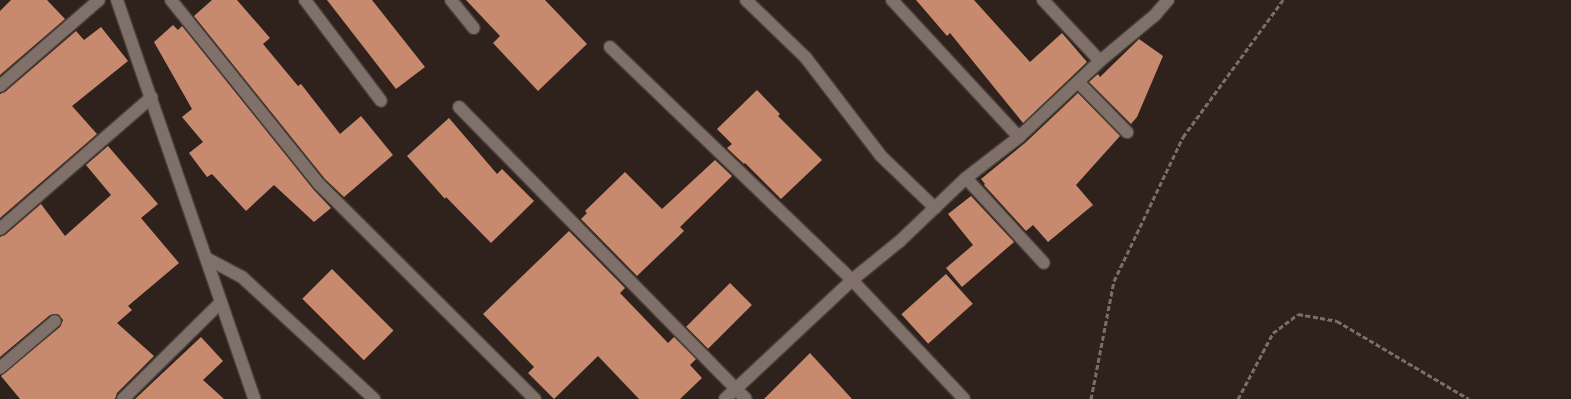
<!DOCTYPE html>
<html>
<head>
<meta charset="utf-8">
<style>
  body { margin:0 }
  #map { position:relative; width:1571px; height:399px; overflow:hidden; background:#2f221c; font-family:"Asap Condensed",sans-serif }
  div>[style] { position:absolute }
  .building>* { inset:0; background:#c78a6e; transform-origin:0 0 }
  .path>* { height:3px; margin-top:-1.5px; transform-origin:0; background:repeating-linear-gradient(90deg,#796e69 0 5px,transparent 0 7.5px) }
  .roads { filter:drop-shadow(1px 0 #4a3f3b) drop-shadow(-1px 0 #4a3f3b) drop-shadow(0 1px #4a3f3b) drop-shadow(0 -1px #4a3f3b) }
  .minor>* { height:12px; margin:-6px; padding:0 6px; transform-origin:6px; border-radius:6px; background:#7f7069 }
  span { translate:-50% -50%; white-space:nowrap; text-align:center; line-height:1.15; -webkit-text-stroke:5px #2f221c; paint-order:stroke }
</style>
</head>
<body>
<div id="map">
  <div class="building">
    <i style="clip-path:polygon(11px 0,47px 0,65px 19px,0 75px,0 11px)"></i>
    <i style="clip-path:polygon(212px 0,237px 0,270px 38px,263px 44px,298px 86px,301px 84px,340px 134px,361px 116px,393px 155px,344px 197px,325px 179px,194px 16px)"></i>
    <i style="clip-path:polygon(327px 0,372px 0,425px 67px,396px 89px)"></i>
    <i style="clip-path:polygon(466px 0,545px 0,587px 44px,538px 91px,493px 43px,500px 36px)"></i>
    <i style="clip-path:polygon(916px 0,974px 0,1030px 62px,1062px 33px,1087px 62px,1023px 123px,950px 33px,947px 36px)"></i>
    <i style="clip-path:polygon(173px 25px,178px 30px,182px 26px,313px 189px,331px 208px,314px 222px,274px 185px,246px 211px,212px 174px,207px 177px,189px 153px,203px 142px,182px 117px,192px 109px,154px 42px)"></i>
    <i style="clip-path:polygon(101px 27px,128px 61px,72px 106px,97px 134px,0 218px,0 94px,5px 92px,76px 31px,84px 40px)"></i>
    <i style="clip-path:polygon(1139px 39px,1163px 56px,1137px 117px,1131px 124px,1089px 82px,1098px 74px,1100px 77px)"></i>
    <i style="clip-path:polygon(757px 90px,780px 114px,778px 116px,822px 160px,781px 199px,745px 163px,744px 164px,727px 148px,732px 144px,717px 129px)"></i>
    <i style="clip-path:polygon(1078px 93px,1120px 136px,1076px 185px,1093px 205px,1048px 242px,1033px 225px,1026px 231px,984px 185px,985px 184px,981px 179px,1025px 143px)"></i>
    <i style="clip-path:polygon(449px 118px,497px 174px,502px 169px,534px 201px,491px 243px,446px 197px,445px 199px,407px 156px)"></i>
    <i style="clip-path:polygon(108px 146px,158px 204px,141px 218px,179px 263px,128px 306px,132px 310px,117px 323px,154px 356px,117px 393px,115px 399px,20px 399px,1px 376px,60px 327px,63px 320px,58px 314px,50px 315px,0 357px,0 237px,5px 235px,41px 204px,65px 236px,111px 195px,86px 165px)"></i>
    <i style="clip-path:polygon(715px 160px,732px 176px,680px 227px,684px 231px,637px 276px,581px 219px,587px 213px,585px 211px,625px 172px,662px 209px)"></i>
    <i style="clip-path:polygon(971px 196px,1014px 242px,962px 287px,946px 268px,973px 245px,948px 214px)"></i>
    <i style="clip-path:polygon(569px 231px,625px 288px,620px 293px,668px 343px,674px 337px,696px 359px,690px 365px,702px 378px,680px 399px,639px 399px,598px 356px,554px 399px,528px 373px,534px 367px,483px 314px)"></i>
    <i style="left:332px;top:269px;width:87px;height:42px;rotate:45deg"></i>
    <i style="left:946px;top:274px;width:40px;height:60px;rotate:48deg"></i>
    <i style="left:730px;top:283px;width:31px;height:62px;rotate:45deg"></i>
    <i style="clip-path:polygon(201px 337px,223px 361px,203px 380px,224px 399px,135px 399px)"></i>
    <i style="clip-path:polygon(810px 353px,852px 399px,764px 399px)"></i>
  </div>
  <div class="path">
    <i style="left:1091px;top:399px;width:120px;rotate:-79deg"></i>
    <i style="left:1114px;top:281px;width:160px;rotate:-64.4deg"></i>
    <i style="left:1183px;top:137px;width:170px;rotate:-53.9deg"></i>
    <i style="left:1238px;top:399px;width:75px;rotate:-62.1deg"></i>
    <i style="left:1273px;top:333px;width:31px;rotate:-37deg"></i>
    <i style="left:1298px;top:314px;width:40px;rotate:10deg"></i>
    <i style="left:1337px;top:321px;width:153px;rotate:30.6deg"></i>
  </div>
  <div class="roads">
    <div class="minor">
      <i style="left:117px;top:0;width:422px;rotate:71deg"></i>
      <i style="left:171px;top:0;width:236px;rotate:51.2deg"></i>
      <i style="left:319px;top:184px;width:305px;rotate:44.9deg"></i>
      <i style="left:305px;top:0;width:126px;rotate:53deg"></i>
      <i style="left:451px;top:0;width:36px;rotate:51deg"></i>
      <i style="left:746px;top:0;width:83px;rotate:44deg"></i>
      <i style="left:806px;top:58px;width:123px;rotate:52.6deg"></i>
      <i style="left:881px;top:156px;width:75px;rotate:43.9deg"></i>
      <i style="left:892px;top:0;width:187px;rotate:47.2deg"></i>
      <i style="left:1043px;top:0;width:83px;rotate:46.9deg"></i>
      <i style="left:610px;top:47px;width:336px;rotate:43.9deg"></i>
      <i style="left:852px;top:280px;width:163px;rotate:46.7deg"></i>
      <i style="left:1079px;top:83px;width:69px;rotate:45.6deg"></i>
      <i style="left:0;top:86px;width:131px;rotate:-41deg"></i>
      <i style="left:459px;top:107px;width:409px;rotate:45.5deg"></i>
      <i style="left:966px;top:178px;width:115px;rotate:47.5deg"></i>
      <i style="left:0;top:229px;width:201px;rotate:-41deg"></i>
      <i style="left:208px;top:259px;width:38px;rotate:28deg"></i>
      <i style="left:242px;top:277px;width:180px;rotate:42.7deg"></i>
      <i style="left:0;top:368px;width:72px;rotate:-40.5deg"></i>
      <i style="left:123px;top:399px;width:138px;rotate:-44.7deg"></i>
      <i style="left:725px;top:399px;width:174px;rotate:-43.1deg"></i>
      <i style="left:852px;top:280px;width:62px;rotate:-39.1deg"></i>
      <i style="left:900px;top:241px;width:91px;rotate:-43.7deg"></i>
      <i style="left:966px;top:178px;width:67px;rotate:-37.7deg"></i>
      <i style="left:1019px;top:137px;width:111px;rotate:-43.2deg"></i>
      <i style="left:1100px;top:61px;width:72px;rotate:-39.9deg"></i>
      <i style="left:1155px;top:15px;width:20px;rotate:-49deg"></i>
    </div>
  </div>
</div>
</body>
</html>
